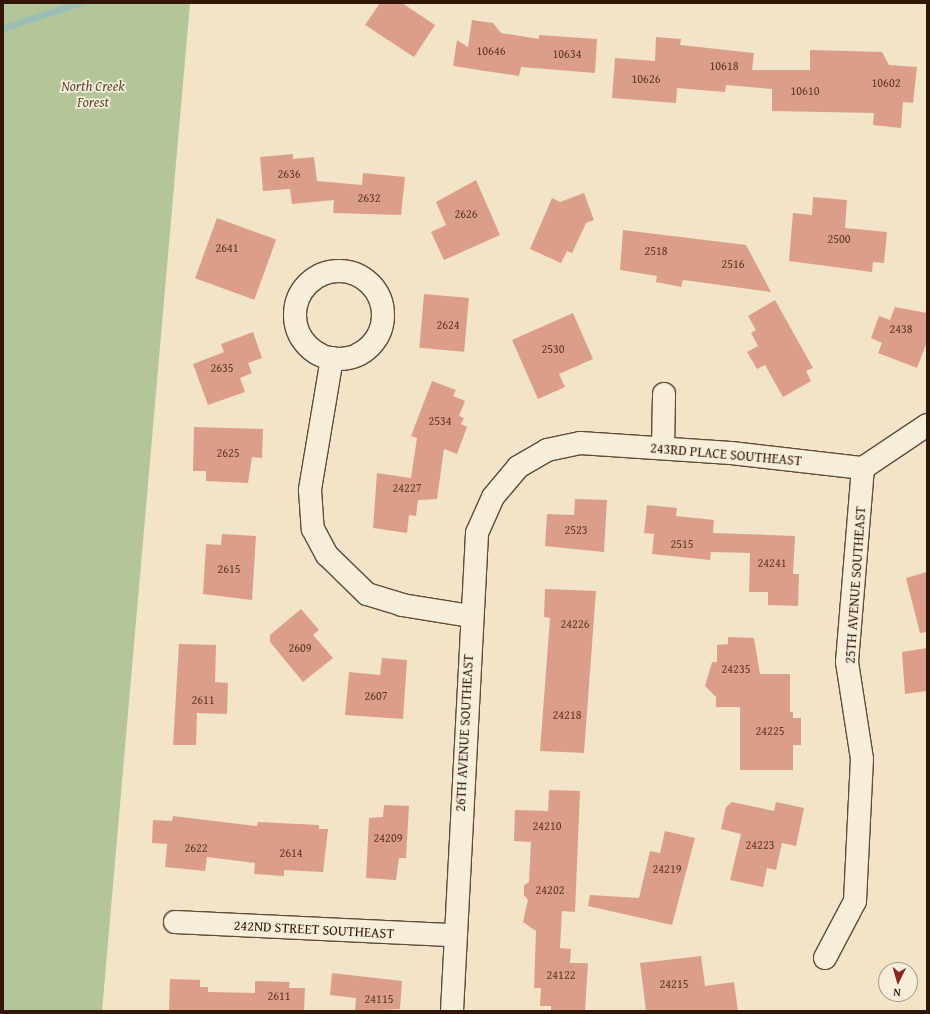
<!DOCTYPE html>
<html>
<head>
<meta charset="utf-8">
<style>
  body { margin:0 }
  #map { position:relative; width:930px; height:1014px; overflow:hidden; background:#f1e4c8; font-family:"Gentium Book Plus",serif }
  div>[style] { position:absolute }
  .green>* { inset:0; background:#b4c59a }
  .stream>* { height:7px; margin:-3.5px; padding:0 3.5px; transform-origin:3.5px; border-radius:3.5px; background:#9bbeb7 }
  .building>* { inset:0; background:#dd9e89; transform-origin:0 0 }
  .roads { filter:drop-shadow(1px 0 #624a35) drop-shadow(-1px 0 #624a35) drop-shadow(0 1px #624a35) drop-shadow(0 -1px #624a35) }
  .minor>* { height:22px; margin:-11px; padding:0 11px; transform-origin:11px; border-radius:11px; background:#f6eddb }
  .minor>.ring { margin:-11px; padding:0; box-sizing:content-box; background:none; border:22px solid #f6eddb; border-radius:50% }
  span { translate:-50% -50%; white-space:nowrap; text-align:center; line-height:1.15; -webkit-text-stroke:3.5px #f6eddb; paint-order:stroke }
  .number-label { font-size:12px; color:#5d3825 }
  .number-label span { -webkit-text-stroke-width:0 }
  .park-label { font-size:14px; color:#594b31; font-style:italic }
  .street-label { font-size:14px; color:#321604 }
  .frame { position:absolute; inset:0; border:4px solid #321604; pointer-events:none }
  .north { position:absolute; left:878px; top:962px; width:40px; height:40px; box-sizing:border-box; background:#f6eddb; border:1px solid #a89785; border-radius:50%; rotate:185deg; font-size:11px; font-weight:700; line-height:16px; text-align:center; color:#321604 }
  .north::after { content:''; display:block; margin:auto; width:14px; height:18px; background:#8f2418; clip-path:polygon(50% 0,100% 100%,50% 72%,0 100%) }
</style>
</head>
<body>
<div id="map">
  <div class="green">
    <i style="clip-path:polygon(3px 3px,190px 3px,102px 1011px,3px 1011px)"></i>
  </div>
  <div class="stream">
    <i style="left:3px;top:28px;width:80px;rotate:-18.2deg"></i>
  </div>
  <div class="building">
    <i style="clip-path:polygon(380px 3px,402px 3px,435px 25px,414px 57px,365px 25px)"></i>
    <i style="clip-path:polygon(472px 20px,493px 23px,501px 33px,539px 39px,539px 35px,597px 39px,595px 73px,521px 67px,519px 76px,453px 66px,457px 40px,468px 47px)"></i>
    <i style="clip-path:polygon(656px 37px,681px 39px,680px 45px,754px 53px,752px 70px,810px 70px,810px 50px,882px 52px,889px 65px,917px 67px,913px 103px,903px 102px,901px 128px,873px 125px,874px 113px,772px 111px,772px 89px,726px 85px,725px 92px,677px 88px,676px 103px,612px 98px,615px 58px,655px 61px)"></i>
    <i style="clip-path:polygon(293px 154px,293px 159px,314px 157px,317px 181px,362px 185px,363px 173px,405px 177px,401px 215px,333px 213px,334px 200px,292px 204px,290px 189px,263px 191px,260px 157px)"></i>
    <i style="clip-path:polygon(476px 180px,500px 235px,444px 260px,431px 232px,446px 225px,436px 202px)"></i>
    <i style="clip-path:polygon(584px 193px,594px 220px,586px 223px,572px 253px,567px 251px,561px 263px,530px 249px,552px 198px,560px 202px)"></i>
    <i style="clip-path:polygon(813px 197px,847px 200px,845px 228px,887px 232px,884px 263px,873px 262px,872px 272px,789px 261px,793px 213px,812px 215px)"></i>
    <i style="left:217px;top:218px;width:63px;height:64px;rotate:20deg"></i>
    <i style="clip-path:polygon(623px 230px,746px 245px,771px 292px,683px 280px,681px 287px,656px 282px,657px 276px,620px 270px)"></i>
    <i style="left:424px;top:294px;width:45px;height:54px;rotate:5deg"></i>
    <i style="clip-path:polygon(775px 300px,813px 368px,806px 371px,811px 381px,783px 397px,765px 365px,757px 369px,747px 352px,758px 346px,751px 333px,756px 330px,748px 316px)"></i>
    <i style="clip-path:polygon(895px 307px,927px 313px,927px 342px,917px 368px,878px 353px,882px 343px,871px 338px,879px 316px,890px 320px)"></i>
    <i style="clip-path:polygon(573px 313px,593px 359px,559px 374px,565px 387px,538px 399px,512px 340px)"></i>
    <i style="clip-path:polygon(253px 332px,262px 358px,248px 363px,252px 373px,240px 378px,245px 392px,208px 405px,193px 364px,224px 352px,221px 344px)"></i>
    <i style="clip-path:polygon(432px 381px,456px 390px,453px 396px,465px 401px,459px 416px,464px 418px,461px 424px,467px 427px,457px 454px,444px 449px,437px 499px,418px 500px,416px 516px,409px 515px,407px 533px,373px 528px,377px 473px,411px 478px,417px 438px,411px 436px)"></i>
    <i style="clip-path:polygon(194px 427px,263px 429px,262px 458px,252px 457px,248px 483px,206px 481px,206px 471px,193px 471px)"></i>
    <i style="clip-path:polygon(575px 499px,607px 500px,604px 552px,545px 546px,547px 514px,574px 515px)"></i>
    <i style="clip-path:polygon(647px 505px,677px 508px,676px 516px,714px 520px,713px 533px,795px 536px,793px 574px,799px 574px,798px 606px,768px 605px,768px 592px,749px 592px,750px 553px,711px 552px,710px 560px,652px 554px,654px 534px,644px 533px)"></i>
    <i style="clip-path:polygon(222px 534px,256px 536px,252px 600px,203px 594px,206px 544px,221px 545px)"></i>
    <i style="clip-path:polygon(927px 572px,927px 632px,920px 633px,906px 578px)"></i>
    <i style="clip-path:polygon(545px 589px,596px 591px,584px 753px,540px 751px,550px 618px,544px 617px)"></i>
    <i style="clip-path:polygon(301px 609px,319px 630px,313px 635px,333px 658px,303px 682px,270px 642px,270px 635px)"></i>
    <i style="clip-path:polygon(728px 637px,754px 638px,760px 674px,790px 674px,790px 712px,793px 712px,793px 718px,801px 718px,801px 745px,793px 745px,793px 770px,740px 770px,740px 707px,716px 707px,716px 697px,705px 686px,712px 662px,717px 662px,717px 645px,728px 644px)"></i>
    <i style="clip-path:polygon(179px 644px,216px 645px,215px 682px,228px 683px,227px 714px,197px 713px,196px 745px,173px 745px)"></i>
    <i style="clip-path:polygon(927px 648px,927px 691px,905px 694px,902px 652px)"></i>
    <i style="clip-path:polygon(382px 658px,407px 660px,403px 719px,345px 715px,349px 672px,380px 675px)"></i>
    <i style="clip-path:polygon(549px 790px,580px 791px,575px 912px,562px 911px,560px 948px,571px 949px,570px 963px,588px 963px,585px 1011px,551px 1011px,551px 1006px,540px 1006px,541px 988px,534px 988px,536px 931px,523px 922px,528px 900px,524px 895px,524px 885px,529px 882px,531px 842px,514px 841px,515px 810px,548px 811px)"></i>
    <i style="clip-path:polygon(732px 802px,774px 811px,776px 802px,804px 808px,796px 846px,782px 843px,776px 870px,767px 868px,763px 887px,730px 880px,741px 834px,721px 829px,726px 807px)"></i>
    <i style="clip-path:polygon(384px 805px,409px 806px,406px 858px,399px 858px,396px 880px,366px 878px,369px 818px,383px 817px)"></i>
    <i style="clip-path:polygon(173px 816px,257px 826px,258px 822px,319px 825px,319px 829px,328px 829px,323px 872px,284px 870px,284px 876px,254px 874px,255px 863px,207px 857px,205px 871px,165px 867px,167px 844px,152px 843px,153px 820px,172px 821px)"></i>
    <i style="clip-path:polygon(665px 831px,695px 838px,672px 925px,588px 906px,590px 895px,639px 898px,650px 851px,660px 853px)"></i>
    <i style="clip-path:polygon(701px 956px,705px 986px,734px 982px,738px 1011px,646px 1011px,640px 963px)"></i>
    <i style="clip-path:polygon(332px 973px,402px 981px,400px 1009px,355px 1011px,356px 998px,330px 995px)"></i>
    <i style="clip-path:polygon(170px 979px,200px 980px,200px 987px,208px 987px,208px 992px,255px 993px,255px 981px,290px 982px,289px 988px,305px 988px,304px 1011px,169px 1011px)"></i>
  </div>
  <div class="roads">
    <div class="minor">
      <i class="ring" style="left:295px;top:271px;width:66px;height:66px"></i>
      <i style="left:332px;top:358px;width:134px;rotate:99.5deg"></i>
      <i style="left:310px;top:490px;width:39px;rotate:86deg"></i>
      <i style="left:313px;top:529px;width:30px;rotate:62deg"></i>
      <i style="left:327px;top:555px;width:56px;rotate:44.3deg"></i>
      <i style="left:367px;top:594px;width:37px;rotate:17deg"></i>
      <i style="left:402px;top:605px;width:70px;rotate:9.1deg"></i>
      <i style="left:663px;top:448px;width:54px;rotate:-88.9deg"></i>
      <i style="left:175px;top:922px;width:279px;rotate:2.7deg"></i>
      <i style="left:825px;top:958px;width:64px;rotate:-62.2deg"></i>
      <i style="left:855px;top:901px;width:142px;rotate:-87.2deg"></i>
      <i style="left:862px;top:759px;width:98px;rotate:-98.8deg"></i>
      <i style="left:847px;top:662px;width:195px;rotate:-85.3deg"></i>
      <i style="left:452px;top:1011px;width:479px;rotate:-87deg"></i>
      <i style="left:477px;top:533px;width:39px;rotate:-66deg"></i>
      <i style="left:493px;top:497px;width:39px;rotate:-50deg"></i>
      <i style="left:518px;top:467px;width:34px;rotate:-30deg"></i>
      <i style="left:547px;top:450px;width:34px;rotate:-12deg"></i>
      <i style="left:580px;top:443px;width:151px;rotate:3.8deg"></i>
      <i style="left:731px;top:453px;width:133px;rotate:6.5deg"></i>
      <i style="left:863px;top:468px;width:77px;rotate:-33.9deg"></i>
    </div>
  </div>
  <div class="number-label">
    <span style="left:491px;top:51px">10646</span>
    <span style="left:567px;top:54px">10634</span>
    <span style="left:724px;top:66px">10618</span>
    <span style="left:646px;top:79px">10626</span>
    <span style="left:886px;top:83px">10602</span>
    <span style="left:805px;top:91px">10610</span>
    <span style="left:289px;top:174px">2636</span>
    <span style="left:369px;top:198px">2632</span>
    <span style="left:466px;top:214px">2626</span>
    <span style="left:839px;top:239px">2500</span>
    <span style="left:227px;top:248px">2641</span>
    <span style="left:656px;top:251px">2518</span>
    <span style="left:733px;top:264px">2516</span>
    <span style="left:448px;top:325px">2624</span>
    <span style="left:901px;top:329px">2438</span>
    <span style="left:553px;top:349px">2530</span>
    <span style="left:222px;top:368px">2635</span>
    <span style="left:440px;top:421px">2534</span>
    <span style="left:228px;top:453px">2625</span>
    <span style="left:407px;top:488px">24227</span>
    <span style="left:576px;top:530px">2523</span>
    <span style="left:682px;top:544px">2515</span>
    <span style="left:772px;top:563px">24241</span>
    <span style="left:229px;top:569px">2615</span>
    <span style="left:575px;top:624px">24226</span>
    <span style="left:300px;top:648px">2609</span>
    <span style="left:736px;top:669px">24235</span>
    <span style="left:376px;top:696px">2607</span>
    <span style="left:203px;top:700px">2611</span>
    <span style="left:567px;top:715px">24218</span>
    <span style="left:770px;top:731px">24225</span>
    <span style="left:547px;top:826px">24210</span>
    <span style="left:388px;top:838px">24209</span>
    <span style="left:760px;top:845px">24223</span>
    <span style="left:196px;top:848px">2622</span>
    <span style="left:291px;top:853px">2614</span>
    <span style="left:667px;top:869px">24219</span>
    <span style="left:550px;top:890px">24202</span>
    <span style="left:561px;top:975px">24122</span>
    <span style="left:674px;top:984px">24215</span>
    <span style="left:279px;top:996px">2611</span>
    <span style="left:379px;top:999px">24115</span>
  </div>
  <div class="park-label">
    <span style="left:93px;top:94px">North Creek<br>Forest</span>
  </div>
  <div class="street-label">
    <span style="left:726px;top:454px;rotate:5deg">243RD PLACE SOUTHEAST</span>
    <span style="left:855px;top:585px;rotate:-86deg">25TH AVENUE SOUTHEAST</span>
    <span style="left:464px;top:733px;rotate:-87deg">26TH AVENUE SOUTHEAST</span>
    <span style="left:314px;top:929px;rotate:3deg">242ND STREET SOUTHEAST</span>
  </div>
  <div class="frame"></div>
  <div class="north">N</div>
</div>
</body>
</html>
